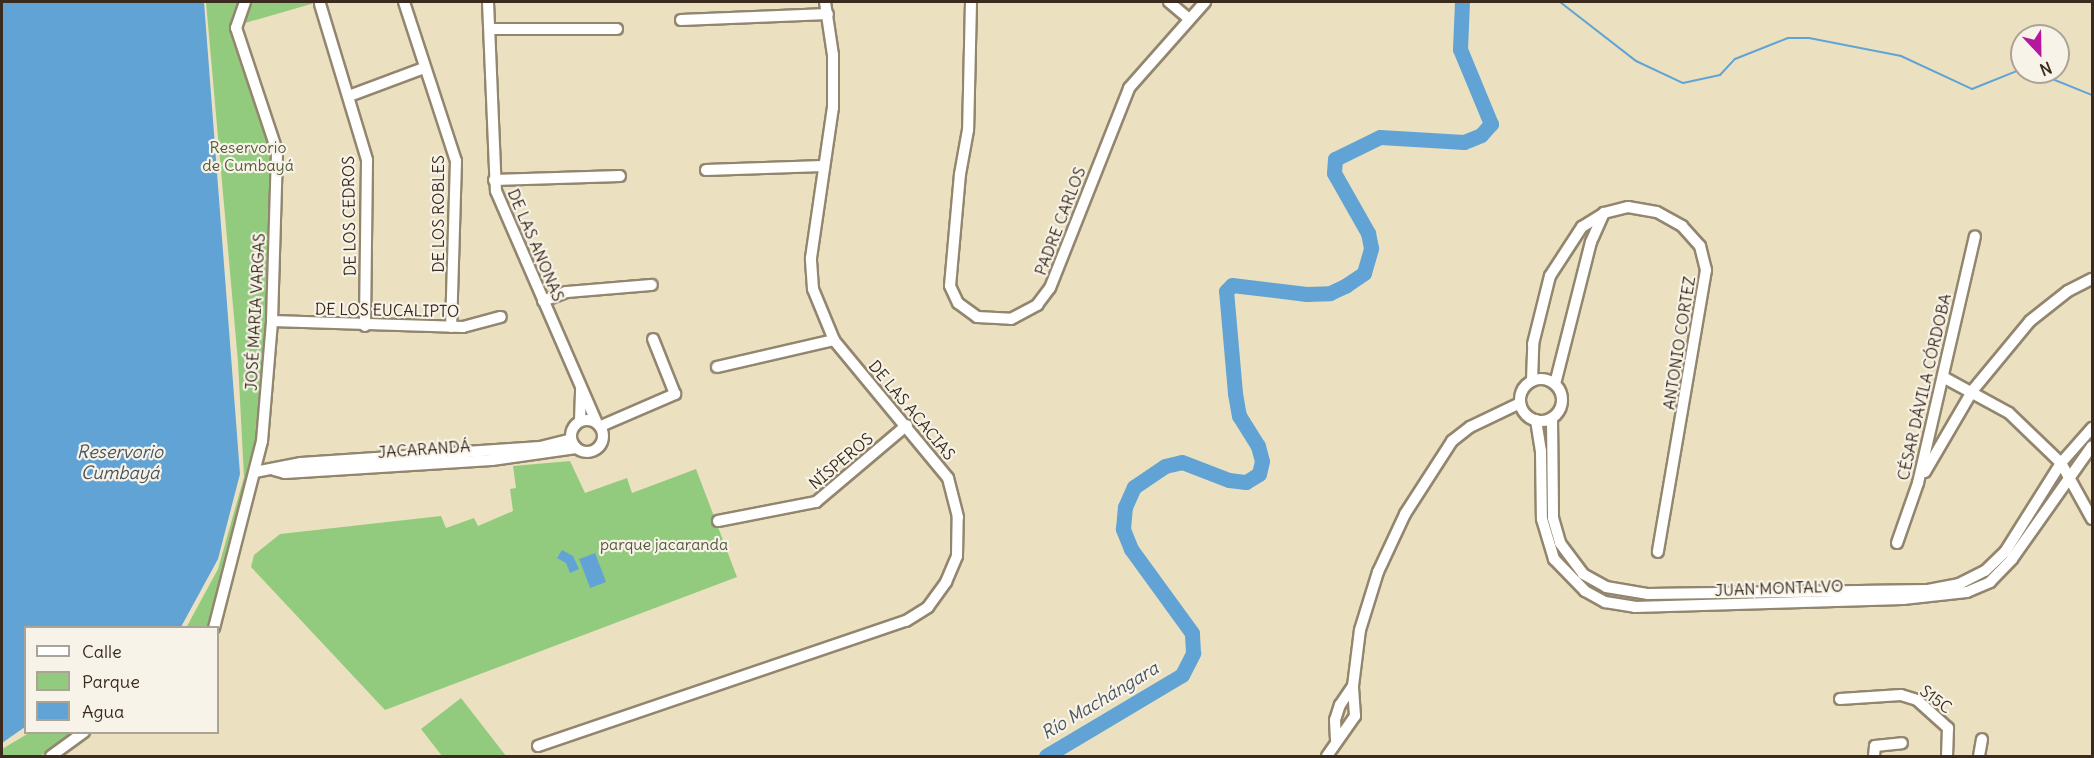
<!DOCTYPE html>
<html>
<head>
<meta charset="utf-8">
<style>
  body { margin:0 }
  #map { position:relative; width:2094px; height:758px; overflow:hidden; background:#ebe1c0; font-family:Delius,sans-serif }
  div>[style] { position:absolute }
  .green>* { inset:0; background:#93cb7e }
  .water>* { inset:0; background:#62a3d5; transform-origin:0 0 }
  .stream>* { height:2px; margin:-1px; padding:0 1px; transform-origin:1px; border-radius:1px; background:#62a3d5 }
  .river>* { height:15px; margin:-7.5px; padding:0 7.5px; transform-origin:7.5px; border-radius:7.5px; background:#62a3d5 }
  .roads { filter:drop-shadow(2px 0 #93866f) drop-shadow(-2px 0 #93866f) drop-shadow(0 2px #93866f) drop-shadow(0 -2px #93866f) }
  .street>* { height:10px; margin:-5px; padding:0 5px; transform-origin:5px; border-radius:5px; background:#fff }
  .street>.ring { margin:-5px; padding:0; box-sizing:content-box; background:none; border:10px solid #fff; border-radius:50% }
  span { translate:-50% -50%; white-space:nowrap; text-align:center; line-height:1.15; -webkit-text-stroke:4.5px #f7f3e8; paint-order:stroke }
  .park-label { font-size:16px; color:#555a3b }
  .street-label { font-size:16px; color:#3b2a1e }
  .water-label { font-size:18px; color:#49545e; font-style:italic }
  .frame { position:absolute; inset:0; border:3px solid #3b2a1e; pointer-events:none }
  .legend { position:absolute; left:24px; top:626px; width:195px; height:108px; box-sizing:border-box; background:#f7f3e8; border:2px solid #aca397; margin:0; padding:8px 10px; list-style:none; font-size:18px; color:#3b2a1e }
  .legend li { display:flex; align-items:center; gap:12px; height:30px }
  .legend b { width:30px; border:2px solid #aca397 }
  .north { position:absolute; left:2010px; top:24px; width:60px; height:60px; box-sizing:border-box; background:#f7f3e8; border:2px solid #aca397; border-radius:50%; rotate:158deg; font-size:16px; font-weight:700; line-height:24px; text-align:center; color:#3b2a1e }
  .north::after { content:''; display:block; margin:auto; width:21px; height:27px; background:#b5179e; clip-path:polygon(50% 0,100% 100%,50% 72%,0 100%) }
</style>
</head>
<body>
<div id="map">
  <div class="green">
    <i style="clip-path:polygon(206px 2px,241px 2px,230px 22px,274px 153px,272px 397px,250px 502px,210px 628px,186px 628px,218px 569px,244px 477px,238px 362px)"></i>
    <i style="clip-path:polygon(249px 2px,318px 2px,238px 25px)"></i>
    <i style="clip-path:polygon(570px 461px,585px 493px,627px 478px,632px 493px,696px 469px,737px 577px,385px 710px,251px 567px,254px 555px,280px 534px,441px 516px,446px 528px,474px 518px,478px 526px,513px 511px,510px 489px,516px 488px,513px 466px)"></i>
    <i style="clip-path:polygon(461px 698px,506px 756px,442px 756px,421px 729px)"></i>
    <i style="clip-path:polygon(29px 733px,29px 732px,72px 733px,40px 756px,2px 756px,2px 749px)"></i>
  </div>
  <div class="water">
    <i style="clip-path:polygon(2px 2px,204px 2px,240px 474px,218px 559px,181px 627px,26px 628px,25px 727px,2px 743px)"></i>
    <i style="clip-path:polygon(562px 550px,573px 556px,579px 569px,570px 573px,566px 563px,557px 558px)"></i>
    <i style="left:595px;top:553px;width:31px;height:17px;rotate:69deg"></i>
  </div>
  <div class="stream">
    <i style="left:1560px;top:2px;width:96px;rotate:37.8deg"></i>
    <i style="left:1636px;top:61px;width:52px;rotate:25.1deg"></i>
    <i style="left:1683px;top:83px;width:38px;rotate:-12deg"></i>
    <i style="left:1720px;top:75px;width:22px;rotate:-47deg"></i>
    <i style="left:1735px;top:59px;width:57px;rotate:-21.6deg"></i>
    <i style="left:1788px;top:38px;width:21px"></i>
    <i style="left:1809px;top:38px;width:94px;rotate:11.1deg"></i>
    <i style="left:1901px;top:56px;width:78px;rotate:24.9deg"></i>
    <i style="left:1972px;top:89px;width:54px;rotate:-21.8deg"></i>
    <i style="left:2035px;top:72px;width:61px;rotate:22deg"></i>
  </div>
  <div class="river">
    <i style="left:1046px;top:756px;width:158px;rotate:-30.8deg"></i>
    <i style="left:1182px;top:675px;width:25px;rotate:-63deg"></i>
    <i style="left:1193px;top:653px;width:20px;rotate:-93deg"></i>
    <i style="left:1192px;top:633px;width:104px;rotate:-126deg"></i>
    <i style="left:1131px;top:549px;width:22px;rotate:-112deg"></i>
    <i style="left:1123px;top:529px;width:22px;rotate:-85deg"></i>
    <i style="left:1125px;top:507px;width:22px;rotate:-66deg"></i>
    <i style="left:1134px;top:487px;width:37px;rotate:-34deg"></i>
    <i style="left:1165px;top:466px;width:17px;rotate:-13deg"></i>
    <i style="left:1182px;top:462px;width:50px;rotate:21deg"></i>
    <i style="left:1229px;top:480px;width:17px;rotate:7deg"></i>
    <i style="left:1246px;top:482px;width:15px;rotate:-32deg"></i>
    <i style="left:1259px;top:474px;width:13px;rotate:-77deg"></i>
    <i style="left:1262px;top:461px;width:16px;rotate:-105deg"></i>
    <i style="left:1258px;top:446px;width:36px;rotate:-122deg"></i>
    <i style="left:1239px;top:416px;width:23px;rotate:-100deg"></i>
    <i style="left:1235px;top:393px;width:102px;rotate:-95deg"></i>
    <i style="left:1226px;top:291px;width:8px;rotate:-45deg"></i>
    <i style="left:1232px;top:285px;width:75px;rotate:6.9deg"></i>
    <i style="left:1306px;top:294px;width:24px;rotate:-2deg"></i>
    <i style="left:1330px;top:293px;width:17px;rotate:-25deg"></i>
    <i style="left:1345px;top:286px;width:23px;rotate:-34deg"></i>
    <i style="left:1364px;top:273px;width:26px;rotate:-74deg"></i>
    <i style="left:1371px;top:248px;width:15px;rotate:-101deg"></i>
    <i style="left:1368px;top:233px;width:69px;rotate:-119.5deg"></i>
    <i style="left:1334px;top:173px;width:14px;rotate:-86deg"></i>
    <i style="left:1335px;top:159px;width:50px;rotate:-26.1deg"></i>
    <i style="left:1380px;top:137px;width:84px;rotate:3.4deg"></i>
    <i style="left:1464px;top:142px;width:18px;rotate:-22deg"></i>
    <i style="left:1481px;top:135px;width:15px;rotate:-48deg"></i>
    <i style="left:1491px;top:124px;width:81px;rotate:-112.5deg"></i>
    <i style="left:1460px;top:49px;width:47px;rotate:-87.6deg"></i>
  </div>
  <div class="roads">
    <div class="street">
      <i style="left:404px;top:2px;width:167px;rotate:71.9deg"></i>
      <i style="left:456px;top:161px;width:166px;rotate:91.7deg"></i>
      <i style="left:488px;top:2px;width:189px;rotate:87.6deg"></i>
      <i style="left:496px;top:191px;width:251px;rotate:66.5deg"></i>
      <i style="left:971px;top:2px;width:128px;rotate:91.3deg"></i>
      <i style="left:968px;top:130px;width:45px;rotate:100.3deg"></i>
      <i style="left:960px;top:174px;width:112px;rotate:95.1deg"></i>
      <i style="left:950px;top:286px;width:19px;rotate:65deg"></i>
      <i style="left:958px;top:303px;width:24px;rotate:36deg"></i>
      <i style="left:977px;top:317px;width:34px;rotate:3deg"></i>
      <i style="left:1011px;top:319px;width:30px;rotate:-28deg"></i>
      <i style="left:1037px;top:305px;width:21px;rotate:-53deg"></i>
      <i style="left:1050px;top:288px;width:215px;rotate:-68.4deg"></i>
      <i style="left:1129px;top:88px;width:115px;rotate:-48.5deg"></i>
      <i style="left:1169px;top:2px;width:26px;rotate:40deg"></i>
      <i style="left:320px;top:4px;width:163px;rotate:73.2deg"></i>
      <i style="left:367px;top:160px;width:166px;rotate:90.7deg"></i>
      <i style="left:681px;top:20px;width:147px;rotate:-2.3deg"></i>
      <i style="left:491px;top:29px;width:126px"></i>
      <i style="left:349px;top:96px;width:80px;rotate:-20.5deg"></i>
      <i style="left:706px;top:170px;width:117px;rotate:-2deg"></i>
      <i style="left:494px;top:180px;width:126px;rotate:-1.8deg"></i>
      <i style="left:543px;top:301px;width:25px;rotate:-21deg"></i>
      <i style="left:566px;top:292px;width:86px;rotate:-4.7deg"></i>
      <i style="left:272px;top:321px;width:191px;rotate:1.8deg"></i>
      <i style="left:463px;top:327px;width:39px;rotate:-15deg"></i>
      <i style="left:717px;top:367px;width:120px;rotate:-13deg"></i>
      <i style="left:1943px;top:377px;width:75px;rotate:28.6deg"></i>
      <i style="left:2009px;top:413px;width:72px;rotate:43.9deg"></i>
      <i style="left:2061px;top:463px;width:64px;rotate:61deg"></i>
      <i class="ring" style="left:1520px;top:379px;width:32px;height:32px"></i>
      <i style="left:1532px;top:381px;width:37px;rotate:-88deg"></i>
      <i style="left:1533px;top:344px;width:70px;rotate:-76deg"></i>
      <i style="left:1550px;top:276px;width:59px;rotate:-56.9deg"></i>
      <i style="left:1582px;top:227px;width:26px;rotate:-32deg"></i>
      <i style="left:1604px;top:213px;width:25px;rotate:-14deg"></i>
      <i style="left:1628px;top:207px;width:29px;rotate:10deg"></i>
      <i style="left:1657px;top:212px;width:29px;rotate:29deg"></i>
      <i style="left:1682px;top:226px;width:27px;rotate:48deg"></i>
      <i style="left:1700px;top:246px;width:25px;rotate:76deg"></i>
      <i style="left:1706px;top:270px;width:286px;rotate:99.7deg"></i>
      <i style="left:1555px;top:384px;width:146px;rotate:-75.8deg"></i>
      <i style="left:1591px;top:242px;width:32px;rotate:-66deg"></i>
      <i style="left:1552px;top:418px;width:100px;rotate:89.4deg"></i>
      <i style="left:1553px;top:518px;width:26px;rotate:74deg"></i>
      <i style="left:1560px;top:543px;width:39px;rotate:53deg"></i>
      <i style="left:1583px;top:574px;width:26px;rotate:29deg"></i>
      <i style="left:1606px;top:587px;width:43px;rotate:9.5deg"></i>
      <i style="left:1648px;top:594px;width:280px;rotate:-0.8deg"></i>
      <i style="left:1928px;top:590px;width:32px;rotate:-11deg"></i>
      <i style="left:1959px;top:584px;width:29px;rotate:-27deg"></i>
      <i style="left:1985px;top:571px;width:28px;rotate:-44deg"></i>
      <i style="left:2005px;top:552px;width:105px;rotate:-57.8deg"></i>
      <i style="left:2061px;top:463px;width:47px;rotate:-48.5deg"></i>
      <i class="ring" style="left:571px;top:420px;width:22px;height:22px"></i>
      <i style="left:1536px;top:420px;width:31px;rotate:81deg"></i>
      <i style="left:1541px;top:451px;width:68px;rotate:89.2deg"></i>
      <i style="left:1542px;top:519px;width:42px;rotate:73.3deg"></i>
      <i style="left:1554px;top:559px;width:45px;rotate:45.9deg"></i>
      <i style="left:1585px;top:591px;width:23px;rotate:29deg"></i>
      <i style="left:1605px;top:602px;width:30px;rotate:9deg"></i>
      <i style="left:1635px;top:607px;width:268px;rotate:-1.7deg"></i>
      <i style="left:1903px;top:599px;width:64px;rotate:-6.2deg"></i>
      <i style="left:1967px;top:592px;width:25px;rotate:-23deg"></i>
      <i style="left:1990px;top:582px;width:32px;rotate:-46deg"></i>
      <i style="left:2012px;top:559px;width:138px;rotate:-54.7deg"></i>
      <i style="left:580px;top:421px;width:32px;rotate:-88deg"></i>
      <i style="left:601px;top:426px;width:81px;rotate:-23.4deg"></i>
      <i style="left:675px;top:394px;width:59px;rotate:-111.8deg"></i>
      <i style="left:274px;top:470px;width:11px;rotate:15deg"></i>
      <i style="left:285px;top:473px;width:207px;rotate:-3.6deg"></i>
      <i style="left:492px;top:460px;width:85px;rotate:-8.1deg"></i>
      <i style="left:255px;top:472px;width:47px;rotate:-11.1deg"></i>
      <i style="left:301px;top:463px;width:240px;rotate:-3.8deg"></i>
      <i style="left:540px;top:447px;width:32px;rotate:-14deg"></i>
      <i style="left:1925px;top:472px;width:95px;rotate:-59.7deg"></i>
      <i style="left:1973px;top:390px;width:89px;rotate:-50.4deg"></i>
      <i style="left:2030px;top:321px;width:48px;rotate:-38.3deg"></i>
      <i style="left:2068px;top:291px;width:27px;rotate:-27deg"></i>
      <i style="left:718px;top:521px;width:100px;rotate:-11deg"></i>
      <i style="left:816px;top:502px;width:119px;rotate:-40.2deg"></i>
      <i style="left:1897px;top:543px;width:64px;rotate:-70.7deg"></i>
      <i style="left:1918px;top:483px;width:253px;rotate:-77deg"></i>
      <i style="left:214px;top:628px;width:193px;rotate:-75.6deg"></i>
      <i style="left:262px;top:441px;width:120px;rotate:-85.2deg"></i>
      <i style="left:272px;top:321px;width:170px;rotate:-88.3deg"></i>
      <i style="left:277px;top:151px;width:130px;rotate:-108.4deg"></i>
      <i style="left:236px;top:28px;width:28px;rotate:-71deg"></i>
      <i style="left:1840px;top:699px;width:61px;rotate:-3.8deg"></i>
      <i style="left:1901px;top:695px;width:17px;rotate:17deg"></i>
      <i style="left:1917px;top:700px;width:42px;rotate:42.1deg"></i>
      <i style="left:1948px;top:728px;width:28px;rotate:92deg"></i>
      <i style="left:1336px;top:740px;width:20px;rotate:-93deg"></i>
      <i style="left:1335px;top:720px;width:16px;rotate:-72deg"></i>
      <i style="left:1340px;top:705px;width:23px;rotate:-56deg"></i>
      <i style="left:538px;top:746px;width:389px;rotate:-18.8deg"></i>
      <i style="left:906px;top:621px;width:26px;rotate:-32deg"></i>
      <i style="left:928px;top:607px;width:31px;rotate:-54deg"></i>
      <i style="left:946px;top:582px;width:28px;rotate:-67deg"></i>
      <i style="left:957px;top:556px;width:39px;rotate:-89deg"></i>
      <i style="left:958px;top:517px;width:40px;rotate:-104.4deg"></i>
      <i style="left:948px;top:478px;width:179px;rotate:-129.6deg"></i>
      <i style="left:834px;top:340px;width:55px;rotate:-112.4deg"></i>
      <i style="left:813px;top:289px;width:31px;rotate:-94deg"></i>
      <i style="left:811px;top:258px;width:152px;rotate:-81.7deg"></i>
      <i style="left:833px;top:108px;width:53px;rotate:-90deg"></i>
      <i style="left:833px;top:55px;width:54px;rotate:-98.6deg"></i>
      <i style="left:51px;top:756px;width:41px;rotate:-36deg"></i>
      <i style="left:1327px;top:756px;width:49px;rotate:-55deg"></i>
      <i style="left:1355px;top:716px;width:30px;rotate:-94deg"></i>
      <i style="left:1353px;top:686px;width:56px;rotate:-82.9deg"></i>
      <i style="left:1360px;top:630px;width:61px;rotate:-72.8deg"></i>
      <i style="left:1378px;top:572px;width:64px;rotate:-65deg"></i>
      <i style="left:1405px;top:514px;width:87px;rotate:-57.2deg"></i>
      <i style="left:1452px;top:441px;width:23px;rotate:-38deg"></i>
      <i style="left:1470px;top:427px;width:55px;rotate:-25.6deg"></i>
      <i style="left:1874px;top:756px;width:10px;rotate:-84deg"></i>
      <i style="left:1875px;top:746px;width:27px;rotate:-6deg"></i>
      <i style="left:1979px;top:756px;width:17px;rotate:-80deg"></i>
    </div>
  </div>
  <div class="park-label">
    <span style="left:248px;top:156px">Reservorio<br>de Cumbayá</span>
    <span style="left:664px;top:544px">parque jacaranda</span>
  </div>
  <div class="street-label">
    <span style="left:438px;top:214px;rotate:-90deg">DE LOS ROBLES</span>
    <span style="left:349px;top:216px;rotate:-91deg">DE LOS CEDROS</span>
    <span style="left:1060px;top:221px;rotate:-69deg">PADRE CARLOS</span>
    <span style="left:536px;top:245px;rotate:67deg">DE LAS ANONAS</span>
    <span style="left:387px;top:310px;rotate:1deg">DE LOS EUCALIPTO</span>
    <span style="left:255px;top:312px;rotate:-87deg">JOSÉ MARIA VARGAS</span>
    <span style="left:1679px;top:343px;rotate:-81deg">ANTONIO CORTEZ</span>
    <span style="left:1924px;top:387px;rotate:-77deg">CÉSAR DÁVILA CÓRDOBA</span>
    <span style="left:912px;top:410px;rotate:50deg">DE LAS ACACIAS</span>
    <span style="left:424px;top:449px;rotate:-4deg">JACARANDÁ</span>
    <span style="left:841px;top:461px;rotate:-40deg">NÍSPEROS</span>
    <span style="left:1779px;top:588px;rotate:-2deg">JUAN MONTALVO</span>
    <span style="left:1936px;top:699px;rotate:37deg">S15C</span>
  </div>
  <div class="water-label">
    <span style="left:120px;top:463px">Reservorio<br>Cumbayá</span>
    <span style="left:1100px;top:701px;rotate:-31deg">Río Machángara</span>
  </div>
  <div class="frame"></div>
  <ul class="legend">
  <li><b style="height:8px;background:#fff"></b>Calle</li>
  <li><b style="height:16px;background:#93cb7e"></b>Parque</li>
  <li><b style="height:16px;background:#62a3d5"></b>Agua</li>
  </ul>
  <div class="north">N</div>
</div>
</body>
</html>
